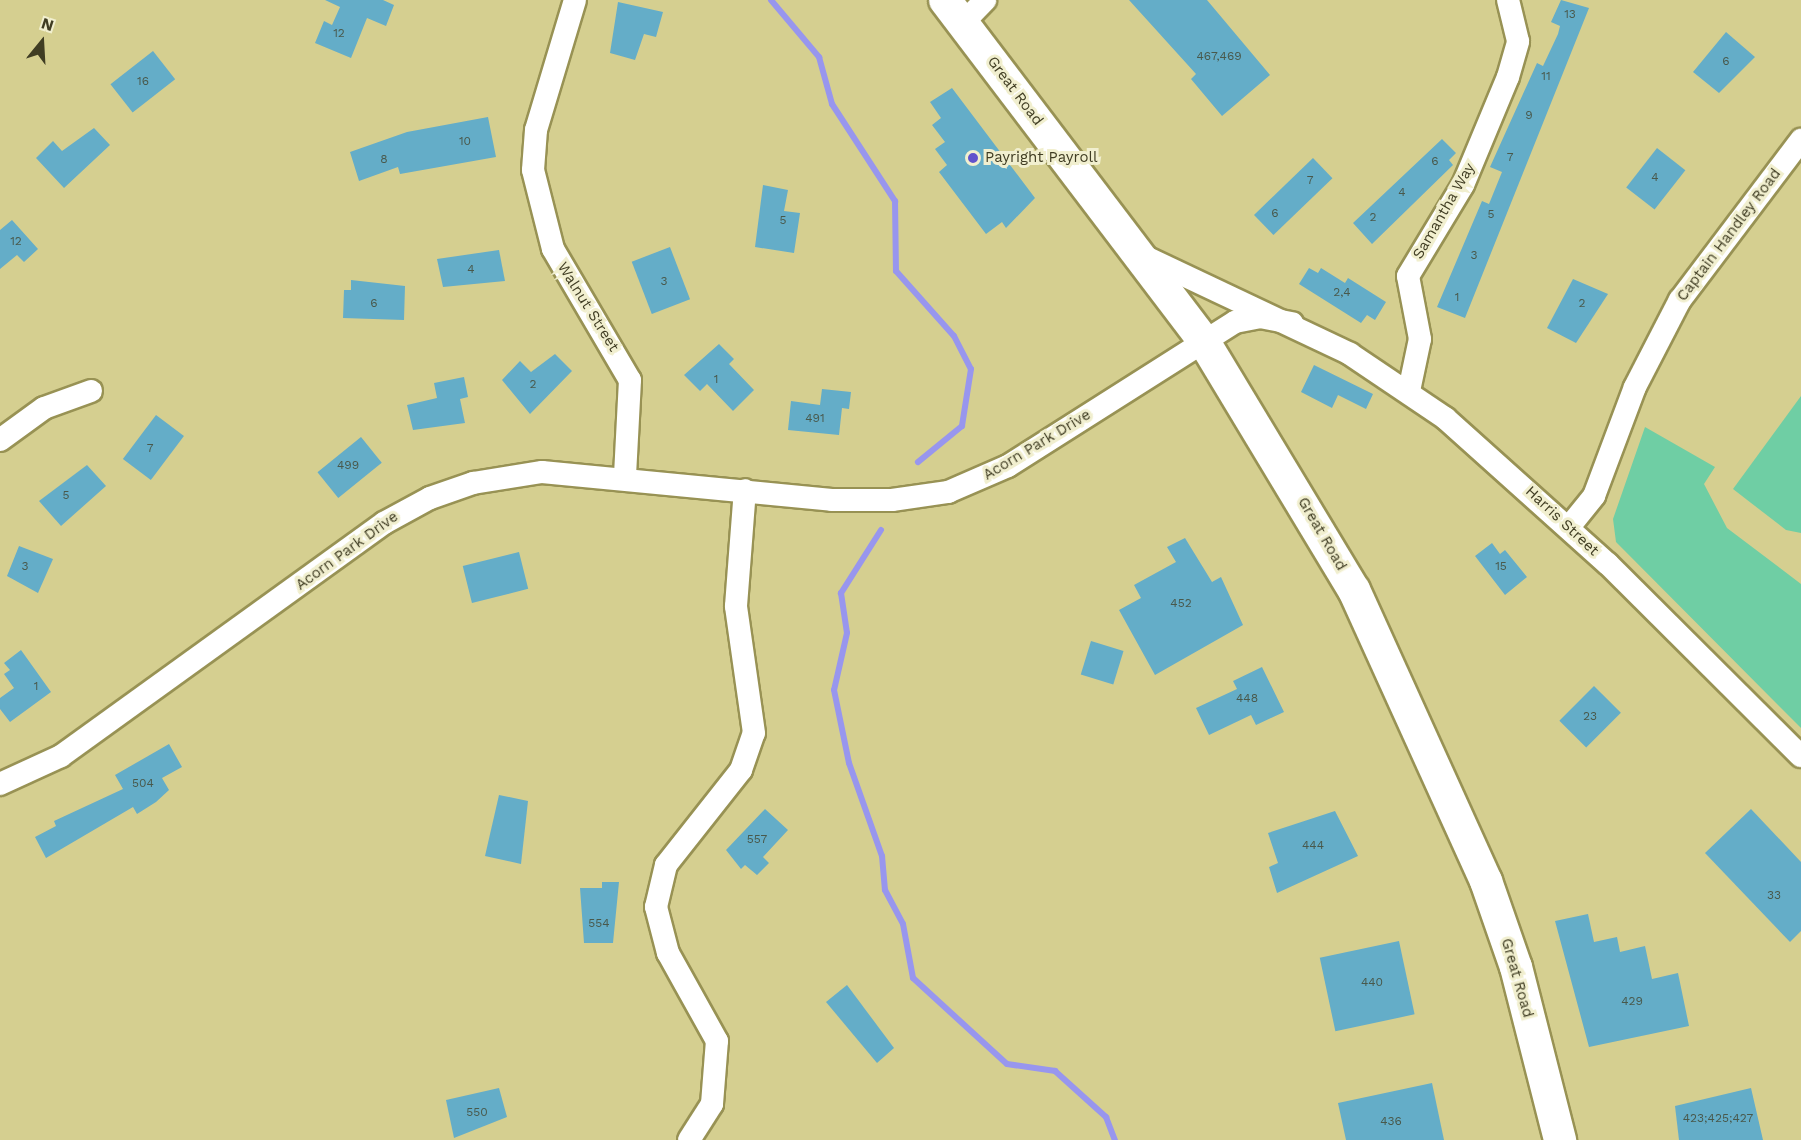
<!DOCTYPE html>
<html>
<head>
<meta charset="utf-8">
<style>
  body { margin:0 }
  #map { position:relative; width:1801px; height:1140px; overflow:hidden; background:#d5cf90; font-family:"Work Sans",sans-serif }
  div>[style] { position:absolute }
  .green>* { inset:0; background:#6fcea4 }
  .stream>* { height:6px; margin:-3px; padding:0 3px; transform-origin:3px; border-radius:3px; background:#9896ee }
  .building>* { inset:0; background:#64adc8; transform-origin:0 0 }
  .roads { filter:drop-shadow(2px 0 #989254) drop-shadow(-2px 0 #989254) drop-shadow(0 2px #989254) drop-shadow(0 -2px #989254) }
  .street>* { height:22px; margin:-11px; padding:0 11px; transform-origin:11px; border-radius:11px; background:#fff }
  .secondary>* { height:32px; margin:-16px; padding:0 16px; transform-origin:16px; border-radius:16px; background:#fff }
  .dots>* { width:16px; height:16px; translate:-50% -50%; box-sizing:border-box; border:3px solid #f1efcf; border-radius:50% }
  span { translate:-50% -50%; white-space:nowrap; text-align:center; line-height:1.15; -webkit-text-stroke:6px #f1efcf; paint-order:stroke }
  .number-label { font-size:12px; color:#49594c }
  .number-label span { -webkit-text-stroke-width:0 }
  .street-label { font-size:15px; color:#403d23 }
  .poi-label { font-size:15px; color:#403d23 }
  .left { translate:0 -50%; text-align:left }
  .north { position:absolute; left:12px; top:12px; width:60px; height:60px; -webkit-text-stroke:4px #f1efcf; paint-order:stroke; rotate:18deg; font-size:16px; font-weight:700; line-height:24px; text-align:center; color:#403d23 }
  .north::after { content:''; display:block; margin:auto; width:21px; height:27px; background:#403d23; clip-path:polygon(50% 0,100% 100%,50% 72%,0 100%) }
</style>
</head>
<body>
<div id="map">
  <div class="green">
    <i style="clip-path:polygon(1801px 396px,1801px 533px,1786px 530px,1733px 489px)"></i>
    <i style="clip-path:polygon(1645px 427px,1715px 467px,1704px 484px,1727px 528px,1801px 584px,1801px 728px,1616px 542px,1613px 519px)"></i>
  </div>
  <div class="stream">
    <i style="left:771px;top:0;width:75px;rotate:49.9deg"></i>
    <i style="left:819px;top:57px;width:49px;rotate:74.5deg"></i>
    <i style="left:832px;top:104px;width:116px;rotate:57deg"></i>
    <i style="left:895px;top:201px;width:70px;rotate:89.2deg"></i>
    <i style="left:896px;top:271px;width:87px;rotate:48.3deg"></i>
    <i style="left:954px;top:336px;width:37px;rotate:63deg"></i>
    <i style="left:971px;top:369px;width:58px;rotate:99deg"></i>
    <i style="left:962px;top:426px;width:57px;rotate:140.7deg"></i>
    <i style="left:881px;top:530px;width:75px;rotate:122.4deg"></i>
    <i style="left:841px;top:593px;width:40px;rotate:81.5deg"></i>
    <i style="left:847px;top:633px;width:58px;rotate:102.8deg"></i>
    <i style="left:834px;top:690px;width:75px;rotate:78.4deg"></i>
    <i style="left:849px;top:763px;width:99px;rotate:70.5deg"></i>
    <i style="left:882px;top:856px;width:34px;rotate:85deg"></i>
    <i style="left:885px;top:890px;width:38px;rotate:62deg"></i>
    <i style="left:903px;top:924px;width:55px;rotate:79.5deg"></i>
    <i style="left:913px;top:978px;width:127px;rotate:42.5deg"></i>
    <i style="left:1007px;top:1064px;width:49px;rotate:8.3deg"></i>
    <i style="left:1055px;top:1071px;width:69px;rotate:42deg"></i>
    <i style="left:1106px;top:1117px;width:25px;rotate:69deg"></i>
  </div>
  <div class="building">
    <i style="clip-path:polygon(325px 0,383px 0,394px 5px,386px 26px,367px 18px,351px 58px,315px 43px,324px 21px,332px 25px,340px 7px)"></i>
    <i style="clip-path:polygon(1129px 0,1207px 0,1270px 75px,1222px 116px,1191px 79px,1196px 74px)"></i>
    <i style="clip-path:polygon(1561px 0,1589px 8px,1465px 318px,1437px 307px,1482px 201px,1489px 204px,1502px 172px,1490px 167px,1537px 63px,1543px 66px,1558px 34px,1560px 26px,1551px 22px)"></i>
    <i style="clip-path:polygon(618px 2px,663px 12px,656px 37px,644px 34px,635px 60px,610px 53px)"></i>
    <i style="clip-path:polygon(1726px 32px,1755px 57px,1719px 93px,1693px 72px)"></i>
    <i style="left:153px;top:51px;width:36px;height:54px;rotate:52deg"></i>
    <i style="clip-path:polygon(952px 88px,1035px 198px,1006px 228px,1002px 222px,986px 234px,939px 172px,947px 165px,935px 149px,945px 142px,932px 125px,941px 118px,930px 102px)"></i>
    <i style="clip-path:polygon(488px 117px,496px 157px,400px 174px,398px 167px,359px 181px,350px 152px,407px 132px)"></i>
    <i style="clip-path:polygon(94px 128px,110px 145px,64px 188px,36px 158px,53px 141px,62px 151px)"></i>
    <i style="clip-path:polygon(1442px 139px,1456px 153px,1449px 160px,1453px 165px,1372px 244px,1353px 223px)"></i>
    <i style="left:1657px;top:148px;width:36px;height:50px;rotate:38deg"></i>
    <i style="left:1313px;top:158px;width:28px;height:82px;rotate:46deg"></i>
    <i style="clip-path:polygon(763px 185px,788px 190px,784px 211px,800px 213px,794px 253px,755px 247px)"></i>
    <i style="clip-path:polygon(12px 220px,38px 249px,24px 262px,17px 255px,0 269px,0 230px)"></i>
    <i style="left:670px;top:247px;width:56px;height:41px;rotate:69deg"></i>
    <i style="clip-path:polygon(499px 250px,505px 281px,443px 287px,437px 259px)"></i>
    <i style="clip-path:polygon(1309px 268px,1318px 273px,1321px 268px,1345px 283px,1348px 278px,1386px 302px,1375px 320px,1367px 315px,1361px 323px,1299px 284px)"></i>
    <i style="clip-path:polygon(1573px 279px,1608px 294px,1576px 343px,1547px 328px)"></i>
    <i style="clip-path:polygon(351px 280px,405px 286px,404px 320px,343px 318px,344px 290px,351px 290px)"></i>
    <i style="clip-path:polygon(719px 344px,734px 359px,729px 364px,754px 390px,733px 411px,707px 384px,700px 391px,684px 375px)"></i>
    <i style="clip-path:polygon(555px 354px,572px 371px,530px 414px,502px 380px,520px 361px,531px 372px)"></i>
    <i style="clip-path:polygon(1314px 365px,1373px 394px,1366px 409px,1338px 395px,1332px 408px,1301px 392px)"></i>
    <i style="clip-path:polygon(464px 377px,468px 397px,460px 399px,465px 423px,413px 430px,407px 405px,437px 398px,434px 383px)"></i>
    <i style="clip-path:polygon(822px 389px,851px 392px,849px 409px,842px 408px,839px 435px,788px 430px,791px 401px,820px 405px)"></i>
    <i style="left:156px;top:415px;width:35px;height:55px;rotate:37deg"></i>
    <i style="left:361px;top:437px;width:33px;height:56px;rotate:51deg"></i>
    <i style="clip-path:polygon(87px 465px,106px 486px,61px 526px,39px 501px)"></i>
    <i style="clip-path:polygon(1185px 538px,1212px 582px,1221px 577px,1243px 625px,1155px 675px,1119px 610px,1141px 598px,1134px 585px,1176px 562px,1167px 547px)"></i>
    <i style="clip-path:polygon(1492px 543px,1500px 554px,1505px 550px,1527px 577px,1505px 595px,1475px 556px)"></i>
    <i style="clip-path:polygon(19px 546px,53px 559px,38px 593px,7px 576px)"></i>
    <i style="left:519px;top:552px;width:38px;height:58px;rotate:76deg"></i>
    <i style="left:1091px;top:641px;width:34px;height:35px;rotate:17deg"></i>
    <i style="clip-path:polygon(21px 650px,51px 692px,10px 722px,0 709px,0 698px,14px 688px,4px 674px,10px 670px,4px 663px)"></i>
    <i style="clip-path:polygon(1262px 667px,1284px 712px,1256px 725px,1251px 715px,1209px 735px,1196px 708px,1237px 689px,1233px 681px)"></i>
    <i style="left:1594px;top:686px;width:38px;height:49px;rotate:45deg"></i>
    <i style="clip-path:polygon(169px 744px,182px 767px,162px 778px,169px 790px,156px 802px,137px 814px,133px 807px,46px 858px,35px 837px,56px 826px,54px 821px,123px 789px,115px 775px)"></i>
    <i style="clip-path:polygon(499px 795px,528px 801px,521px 864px,485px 856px)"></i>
    <i style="clip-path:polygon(765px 809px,788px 830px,763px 857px,769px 863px,757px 875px,745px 865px,741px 869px,726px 850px)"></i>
    <i style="clip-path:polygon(1751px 809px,1801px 862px,1801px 931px,1790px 942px,1705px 853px)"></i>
    <i style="clip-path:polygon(1335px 811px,1358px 856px,1277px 893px,1269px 867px,1278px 863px,1268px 833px)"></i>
    <i style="clip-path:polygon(602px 882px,619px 882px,613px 943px,584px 943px,580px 888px,602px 888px)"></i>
    <i style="clip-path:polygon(1588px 914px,1594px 942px,1617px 937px,1620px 952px,1645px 946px,1652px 979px,1678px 973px,1689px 1026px,1589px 1047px,1555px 921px)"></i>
    <i style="left:1399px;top:941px;width:75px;height:81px;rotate:78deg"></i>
    <i style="clip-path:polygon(847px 985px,894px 1048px,877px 1063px,826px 1002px)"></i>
    <i style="clip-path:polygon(1432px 1083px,1444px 1140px,1346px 1140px,1338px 1103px)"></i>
    <i style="clip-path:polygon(499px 1088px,507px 1117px,454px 1138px,446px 1100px)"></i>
    <i style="clip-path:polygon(1751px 1088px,1763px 1140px,1679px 1140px,1675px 1106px)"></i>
  </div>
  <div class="roads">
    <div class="street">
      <i style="left:575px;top:0;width:136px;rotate:106.7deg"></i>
      <i style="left:536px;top:130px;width:40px;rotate:94.3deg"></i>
      <i style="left:533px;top:170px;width:81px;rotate:75.8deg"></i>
      <i style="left:553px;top:249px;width:152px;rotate:59.6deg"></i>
      <i style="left:630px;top:380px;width:96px;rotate:93deg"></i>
      <i style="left:963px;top:23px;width:32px;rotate:-46deg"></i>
      <i style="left:1141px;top:255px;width:231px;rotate:25.3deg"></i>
      <i style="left:1350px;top:354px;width:115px;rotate:34deg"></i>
      <i style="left:1445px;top:418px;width:219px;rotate:41.9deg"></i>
      <i style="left:1608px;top:564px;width:272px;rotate:44.9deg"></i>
      <i style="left:1409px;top:391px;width:53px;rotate:-78.1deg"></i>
      <i style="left:1420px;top:339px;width:64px;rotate:-100.8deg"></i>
      <i style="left:1408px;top:276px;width:106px;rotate:-58.9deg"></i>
      <i style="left:1463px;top:185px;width:117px;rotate:-67.4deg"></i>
      <i style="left:1508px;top:77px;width:37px;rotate:-74deg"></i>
      <i style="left:1518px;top:41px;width:42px;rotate:-103.7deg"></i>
      <i style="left:0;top:440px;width:54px;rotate:-36deg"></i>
      <i style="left:44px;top:408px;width:50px;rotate:-19.9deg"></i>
      <i style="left:1569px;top:527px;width:40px;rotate:-51deg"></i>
      <i style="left:1594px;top:496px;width:116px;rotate:-69.4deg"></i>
      <i style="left:1635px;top:387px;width:98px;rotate:-62.7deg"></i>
      <i style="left:1680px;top:300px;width:201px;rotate:-52.9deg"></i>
      <i style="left:0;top:784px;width:67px;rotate:-24.7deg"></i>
      <i style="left:61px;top:756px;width:398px;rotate:-35.8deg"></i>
      <i style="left:384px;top:523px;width:52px;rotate:-28.5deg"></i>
      <i style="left:430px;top:498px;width:46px;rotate:-19.2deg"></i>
      <i style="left:473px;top:483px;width:70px;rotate:-9.1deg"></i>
      <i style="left:542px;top:472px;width:291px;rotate:5.5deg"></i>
      <i style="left:832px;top:500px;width:60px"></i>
      <i style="left:892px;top:500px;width:57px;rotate:-8.1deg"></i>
      <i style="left:948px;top:492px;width:65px;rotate:-23.4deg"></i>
      <i style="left:1008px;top:466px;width:269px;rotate:-32.4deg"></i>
      <i style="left:1235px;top:322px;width:25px;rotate:-11deg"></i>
      <i style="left:1260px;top:317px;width:33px;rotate:11deg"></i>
      <i style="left:689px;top:1140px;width:43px;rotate:-57.4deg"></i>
      <i style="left:712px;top:1104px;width:63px;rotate:-85.5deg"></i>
      <i style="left:717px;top:1041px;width:101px;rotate:-119.1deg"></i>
      <i style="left:668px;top:953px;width:48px;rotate:-104.6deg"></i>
      <i style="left:656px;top:907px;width:43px;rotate:-76.6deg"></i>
      <i style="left:666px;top:865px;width:121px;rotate:-51.7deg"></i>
      <i style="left:741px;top:770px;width:39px;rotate:-71deg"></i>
      <i style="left:754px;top:733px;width:128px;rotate:-98.1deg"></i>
      <i style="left:736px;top:606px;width:116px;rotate:-85.6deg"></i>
    </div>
    <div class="secondary">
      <i style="left:945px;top:0;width:427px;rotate:52.8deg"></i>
      <i style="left:1203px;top:340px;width:292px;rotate:58.9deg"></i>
      <i style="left:1354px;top:590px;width:320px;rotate:65.6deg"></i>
      <i style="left:1486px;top:881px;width:91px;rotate:70.8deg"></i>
      <i style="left:1516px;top:967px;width:179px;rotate:75.7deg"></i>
    </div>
  </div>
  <div class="dots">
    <i style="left:973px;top:158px;background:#6153cc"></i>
  </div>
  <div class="number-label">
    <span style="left:1570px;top:15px">13</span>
    <span style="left:339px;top:34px">12</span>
    <span style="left:1219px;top:57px">467,469</span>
    <span style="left:1726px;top:62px">6</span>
    <span style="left:1546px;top:77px">11</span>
    <span style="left:143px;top:82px">16</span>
    <span style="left:1529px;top:116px">9</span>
    <span style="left:465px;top:142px">10</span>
    <span style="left:1510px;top:158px">7</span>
    <span style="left:384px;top:160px">8</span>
    <span style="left:1435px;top:162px">6</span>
    <span style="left:1655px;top:178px">4</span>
    <span style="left:1310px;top:181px">7</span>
    <span style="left:1402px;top:193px">4</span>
    <span style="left:1275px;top:214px">6</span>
    <span style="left:1491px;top:215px">5</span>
    <span style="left:1373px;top:218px">2</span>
    <span style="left:783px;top:221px">5</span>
    <span style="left:16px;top:242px">12</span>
    <span style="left:1474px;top:256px">3</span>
    <span style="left:471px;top:270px">4</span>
    <span style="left:664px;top:282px">3</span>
    <span style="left:1342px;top:293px">2,4</span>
    <span style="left:1457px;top:298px">1</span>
    <span style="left:374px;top:304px">6</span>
    <span style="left:1582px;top:304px">2</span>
    <span style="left:716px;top:380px">1</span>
    <span style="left:533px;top:385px">2</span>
    <span style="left:815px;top:419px">491</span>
    <span style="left:150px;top:449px">7</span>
    <span style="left:348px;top:466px">499</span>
    <span style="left:66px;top:496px">5</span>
    <span style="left:25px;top:567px">3</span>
    <span style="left:1501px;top:567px">15</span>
    <span style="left:1181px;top:604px">452</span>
    <span style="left:36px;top:687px">1</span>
    <span style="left:1247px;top:699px">448</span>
    <span style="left:1590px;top:717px">23</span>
    <span style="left:143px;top:784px">504</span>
    <span style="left:757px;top:840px">557</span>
    <span style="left:1313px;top:846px">444</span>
    <span style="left:1774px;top:896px">33</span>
    <span style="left:599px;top:924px">554</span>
    <span style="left:1372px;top:983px">440</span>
    <span style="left:1632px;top:1002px">429</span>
    <span style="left:477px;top:1113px">550</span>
    <span style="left:1718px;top:1119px">423;425;427</span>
    <span style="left:1391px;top:1122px">436</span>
  </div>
  <div class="street-label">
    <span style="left:1015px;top:91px;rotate:53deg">Great Road</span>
    <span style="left:1444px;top:211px;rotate:-60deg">Samantha Way</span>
    <span style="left:1729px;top:235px;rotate:-53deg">Captain Handley Road</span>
    <span style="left:588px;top:307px;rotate:58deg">Walnut Street</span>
    <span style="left:1037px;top:445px;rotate:-31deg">Acorn Park Drive</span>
    <span style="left:1562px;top:521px;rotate:43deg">Harris Street</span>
    <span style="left:1322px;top:534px;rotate:60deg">Great Road</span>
    <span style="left:347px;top:551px;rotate:-36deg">Acorn Park Drive</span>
    <span style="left:1517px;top:978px;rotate:74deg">Great Road</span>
  </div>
  <div class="poi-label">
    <span class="left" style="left:985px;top:158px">Payright Payroll</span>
  </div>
  <div class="north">N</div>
</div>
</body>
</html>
